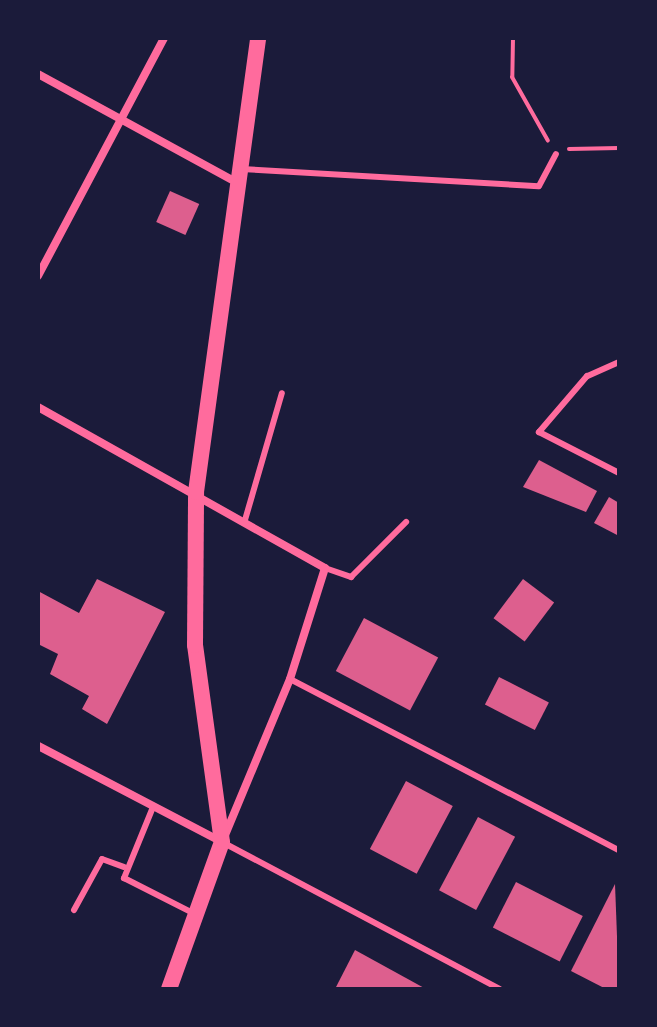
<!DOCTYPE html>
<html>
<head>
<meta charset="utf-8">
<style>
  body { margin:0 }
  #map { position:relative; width:657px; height:1027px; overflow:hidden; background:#1b1b3a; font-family:"Work Sans",sans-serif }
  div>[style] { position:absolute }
  .building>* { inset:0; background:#dd5f8e; transform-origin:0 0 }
  .path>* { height:4px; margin:-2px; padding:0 2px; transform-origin:2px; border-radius:2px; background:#ff6b9d }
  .service>* { height:6px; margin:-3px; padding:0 3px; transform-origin:3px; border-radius:3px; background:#ff6b9d }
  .minor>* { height:8px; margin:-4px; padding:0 4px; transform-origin:4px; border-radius:4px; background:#ff6b9d }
  .secondary>* { height:16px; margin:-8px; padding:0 8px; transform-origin:8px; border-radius:8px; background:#ff6b9d }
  span { translate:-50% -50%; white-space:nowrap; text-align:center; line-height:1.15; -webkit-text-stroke:8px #1b1b3a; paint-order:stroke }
  .frame { position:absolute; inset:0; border:40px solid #1b1b3a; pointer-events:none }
</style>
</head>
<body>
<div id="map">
  <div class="building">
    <i style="left:170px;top:191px;width:32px;height:34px;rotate:24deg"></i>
    <i style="clip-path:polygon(539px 460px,597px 491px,586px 512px,523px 487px)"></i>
    <i style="clip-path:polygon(609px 497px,619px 503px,619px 536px,594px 523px)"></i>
    <i style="clip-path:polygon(97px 579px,165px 612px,107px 724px,82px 709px,89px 696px,50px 674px,58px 654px,38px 644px,38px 591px,79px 613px)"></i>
    <i style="left:523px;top:579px;width:39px;height:49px;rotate:37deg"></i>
    <i style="left:364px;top:618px;width:84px;height:60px;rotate:28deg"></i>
    <i style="left:499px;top:677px;width:56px;height:31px;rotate:27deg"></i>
    <i style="left:406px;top:781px;width:53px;height:77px;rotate:28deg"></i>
    <i style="left:478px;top:817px;width:42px;height:83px;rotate:28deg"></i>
    <i style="left:516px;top:882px;width:75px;height:51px;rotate:27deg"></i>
    <i style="clip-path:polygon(615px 884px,619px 989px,606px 989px,571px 971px)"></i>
    <i style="clip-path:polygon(355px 950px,426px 989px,335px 989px)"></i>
  </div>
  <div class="path">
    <i style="left:513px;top:38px;width:39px;rotate:91deg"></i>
    <i style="left:512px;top:77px;width:73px;rotate:60.6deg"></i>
    <i style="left:569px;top:149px;width:50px;rotate:-1.1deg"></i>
  </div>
  <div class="service">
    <i style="left:241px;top:169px;width:298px;rotate:3.3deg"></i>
    <i style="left:539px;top:186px;width:36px;rotate:-62deg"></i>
    <i style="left:619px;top:362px;width:35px;rotate:156deg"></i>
    <i style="left:587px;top:376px;width:74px;rotate:130.6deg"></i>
    <i style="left:539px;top:432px;width:90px;rotate:27.1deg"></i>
    <i style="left:245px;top:520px;width:132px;rotate:-73.8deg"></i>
    <i style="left:325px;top:568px;width:28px;rotate:19deg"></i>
    <i style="left:351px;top:577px;width:78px;rotate:-45deg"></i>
    <i style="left:290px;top:679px;width:371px;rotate:27.5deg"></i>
    <i style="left:153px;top:807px;width:77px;rotate:112.2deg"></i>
    <i style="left:124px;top:878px;width:77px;rotate:26.9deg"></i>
    <i style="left:222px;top:842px;width:314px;rotate:27.9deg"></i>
    <i style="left:74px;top:910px;width:58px;rotate:-61.2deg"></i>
    <i style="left:102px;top:859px;width:23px;rotate:20deg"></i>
  </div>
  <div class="minor">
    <i style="left:38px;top:74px;width:228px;rotate:28.6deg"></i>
    <i style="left:38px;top:276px;width:269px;rotate:-62.1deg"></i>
    <i style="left:38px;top:407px;width:329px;rotate:29.3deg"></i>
    <i style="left:325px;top:568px;width:116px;rotate:107.5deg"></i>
    <i style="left:290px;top:679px;width:177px;rotate:112.6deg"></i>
    <i style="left:222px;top:842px;width:208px;rotate:-152.4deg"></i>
  </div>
  <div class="secondary">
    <i style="left:169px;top:989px;width:156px;rotate:-70.2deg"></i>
    <i style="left:222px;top:842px;width:199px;rotate:-97.8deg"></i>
    <i style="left:195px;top:645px;width:153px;rotate:-89.6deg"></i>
    <i style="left:196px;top:492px;width:458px;rotate:-82.2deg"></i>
  </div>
  <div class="frame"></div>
</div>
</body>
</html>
